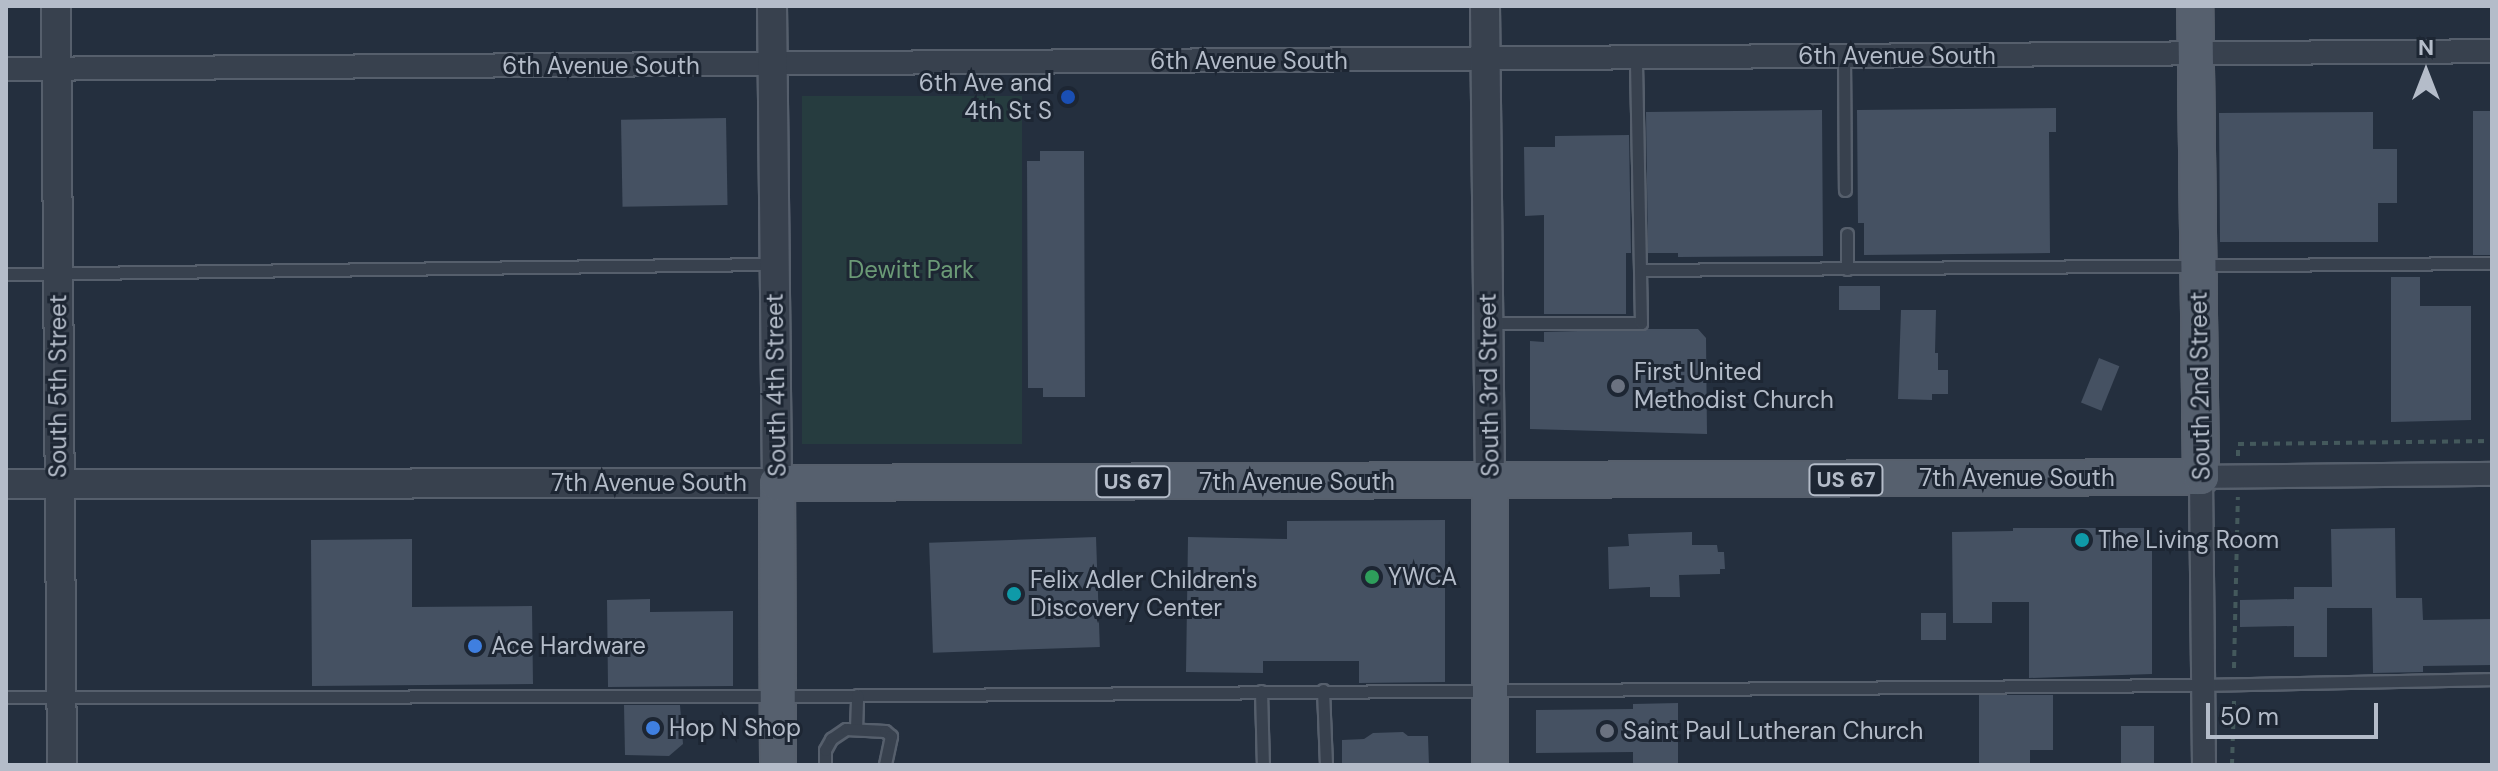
<!DOCTYPE html>
<html>
<head>
<meta charset="utf-8">
<style>
  body { margin:0 }
  #map { position:relative; width:2498px; height:771px; overflow:hidden; background:#242f3e; font-family:"DM Sans",sans-serif }
  div>[style] { position:absolute }
  .green>* { inset:0; background:#263c3f; transform-origin:0 0 }
  .building>* { inset:0; background:#455162; transform-origin:0 0 }
  .path>* { height:4px; margin-top:-2px; transform-origin:0; background:repeating-linear-gradient(90deg,#44595c 0 6px,transparent 0 12px) }
  .roads { filter:drop-shadow(2px 0 #565f6c) drop-shadow(-2px 0 #565f6c) drop-shadow(0 2px #565f6c) drop-shadow(0 -2px #565f6c) }
  .service>* { height:11px; margin:-5.5px; padding:0 5.5px; transform-origin:5.5px; border-radius:5.5px; background:#38414e }
  .minor>* { height:22px; margin:-11px; padding:0 11px; transform-origin:11px; border-radius:11px; background:#38414e }
  .tertiary>* { height:28px; margin:-14px; padding:0 14px; transform-origin:14px; border-radius:14px; background:#38414e }
  .primary>* { height:34px; margin:-17px; padding:0 17px; transform-origin:17px; border-radius:17px; background:#56606e }
  .dots>* { width:22px; height:22px; translate:-50% -50%; box-sizing:border-box; border:4px solid #1d2633; border-radius:50% }
  span { translate:-50% -50%; white-space:nowrap; text-align:center; line-height:1.15; -webkit-text-stroke:6px #1d2633; paint-order:stroke }
  .shield-label span { padding:2px 6px; background:#1d2633; border:2px solid; border-radius:6px; -webkit-text-stroke-width:0 }
  .shield-label { font-size:22px; color:#b4bcc9; font-weight:700 }
  .street-label { font-size:24px; color:#b4bcc9 }
  .poi-label { font-size:24px; color:#b4bcc9 }
  .right { translate:-100% -50%; text-align:right }
  .left { translate:0 -50%; text-align:left }
  .park-label { font-size:24px; color:#6b9a76 }
  .frame { position:absolute; inset:0; border:8px solid #b4bcc9; pointer-events:none }
  .north { position:absolute; left:2386px; top:32px; width:80px; height:80px; -webkit-text-stroke:6px #1d2633; paint-order:stroke; rotate:0deg; font-size:22px; font-weight:700; line-height:32px; text-align:center; color:#b4bcc9 }
  .north::after { content:''; display:block; margin:auto; width:28px; height:36px; background:#b4bcc9; clip-path:polygon(50% 0,100% 100%,50% 72%,0 100%) }
  .scale { position:absolute; left:2206px; top:703px; width:172px; height:36px; box-sizing:border-box; border:4px solid #b4bcc9; border-top:0; padding-left:10px; font-size:24px; line-height:28px; white-space:nowrap; color:#b4bcc9; -webkit-text-stroke:6px #1d2633; paint-order:stroke }
</style>
</head>
<body>
<div id="map">
  <div class="green">
    <i style="left:802px;top:96px;width:220px;height:348px"></i>
  </div>
  <div class="building">
    <i style="clip-path:polygon(2056px 108px,2056px 132px,2049px 132px,2050px 253px,1864px 255px,1864px 223px,1858px 223px,1857px 110px)"></i>
    <i style="clip-path:polygon(1822px 110px,1823px 256px,1678px 257px,1678px 253px,1648px 253px,1646px 112px)"></i>
    <i style="left:2473px;top:111px;width:19px;height:144px"></i>
    <i style="clip-path:polygon(2373px 112px,2373px 149px,2397px 149px,2397px 203px,2378px 203px,2378px 242px,2220px 242px,2219px 113px)"></i>
    <i style="left:726px;top:118px;width:87px;height:105px;rotate:89deg"></i>
    <i style="clip-path:polygon(1629px 135px,1631px 253px,1626px 253px,1626px 314px,1544px 314px,1544px 215px,1525px 216px,1524px 147px,1555px 147px,1555px 136px)"></i>
    <i style="clip-path:polygon(1040px 151px,1084px 151px,1085px 397px,1043px 397px,1043px 388px,1028px 388px,1027px 161px,1040px 161px)"></i>
    <i style="clip-path:polygon(2391px 277px,2420px 277px,2420px 306px,2471px 306px,2471px 420px,2391px 422px)"></i>
    <i style="left:1839px;top:286px;width:41px;height:24px"></i>
    <i style="clip-path:polygon(1901px 310px,1936px 310px,1935px 353px,1938px 353px,1938px 370px,1948px 370px,1948px 394px,1932px 394px,1932px 400px,1898px 399px)"></i>
    <i style="clip-path:polygon(1647px 329px,1698px 329px,1706px 338px,1707px 434px,1530px 429px,1530px 341px,1544px 342px,1544px 332px)"></i>
    <i style="left:2099px;top:358px;width:22px;height:48px;rotate:22deg"></i>
    <i style="clip-path:polygon(1445px 520px,1445px 682px,1359px 683px,1359px 661px,1263px 661px,1263px 673px,1186px 672px,1188px 537px,1287px 539px,1287px 521px)"></i>
    <i style="clip-path:polygon(2013px 528px,2152px 528px,2152px 674px,2029px 678px,2029px 602px,1992px 602px,1992px 623px,1953px 623px,1952px 532px,2013px 531px)"></i>
    <i style="clip-path:polygon(2395px 528px,2396px 598px,2422px 598px,2423px 620px,2492px 619px,2492px 665px,2423px 666px,2423px 672px,2373px 673px,2372px 608px,2327px 608px,2327px 657px,2294px 657px,2294px 626px,2240px 627px,2240px 600px,2294px 599px,2294px 587px,2332px 587px,2331px 529px)"></i>
    <i style="clip-path:polygon(1692px 532px,1692px 545px,1717px 545px,1718px 552px,1724px 552px,1725px 569px,1720px 569px,1720px 574px,1679px 575px,1680px 597px,1650px 597px,1650px 587px,1609px 589px,1608px 547px,1629px 546px,1628px 534px)"></i>
    <i style="left:1096px;top:537px;width:110px;height:167px;rotate:88deg"></i>
    <i style="clip-path:polygon(412px 539px,412px 607px,532px 606px,533px 684px,312px 686px,311px 540px)"></i>
    <i style="clip-path:polygon(650px 599px,650px 612px,733px 611px,733px 686px,608px 687px,607px 600px)"></i>
    <i style="left:1921px;top:613px;width:25px;height:27px"></i>
    <i style="clip-path:polygon(1979px 695px,2053px 695px,2053px 750px,2030px 750px,2030px 765px,1979px 765px)"></i>
    <i style="clip-path:polygon(1678px 703px,1678px 765px,1633px 765px,1633px 752px,1536px 753px,1536px 710px,1633px 709px,1633px 704px)"></i>
    <i style="clip-path:polygon(624px 705px,680px 705px,683px 744px,669px 756px,625px 755px)"></i>
    <i style="left:2121px;top:726px;width:33px;height:39px"></i>
    <i style="clip-path:polygon(1403px 732px,1408px 736px,1428px 736px,1429px 765px,1342px 765px,1342px 740px,1364px 739px,1373px 733px)"></i>
  </div>
  <div class="path">
    <i style="left:2238px;top:456px;width:12px;rotate:-90deg"></i>
    <i style="left:2238px;top:444px;width:254px;rotate:-0.7deg"></i>
    <i style="left:2234px;top:668px;width:171px;rotate:-88.7deg"></i>
    <i style="left:2232px;top:765px;width:64px;rotate:-88.2deg"></i>
  </div>
  <div class="roads">
    <div class="service">
      <i style="left:1844px;top:56px;width:134px;rotate:89.6deg"></i>
      <i style="left:1847px;top:234px;width:35px;rotate:90deg"></i>
      <i style="left:1640px;top:270px;width:852px;rotate:-0.47deg"></i>
      <i style="left:6px;top:274px;width:768px;rotate:-0.75deg"></i>
      <i style="left:1489px;top:323px;width:152px"></i>
      <i style="left:1641px;top:323px;width:265px;rotate:-91.1deg"></i>
      <i style="left:1323px;top:690px;width:75px;rotate:87.7deg"></i>
      <i style="left:1261px;top:691px;width:74px;rotate:88.5deg"></i>
      <i style="left:6px;top:697px;width:790px;rotate:-0.07deg"></i>
      <i style="left:796px;top:696px;width:1410px;rotate:-0.45deg"></i>
      <i style="left:2206px;top:685px;width:286px;rotate:-1.2deg"></i>
      <i style="left:856px;top:729px;width:34px;rotate:-88deg"></i>
      <i style="left:825px;top:765px;width:15px;rotate:-90deg"></i>
      <i style="left:825px;top:750px;width:13px;rotate:-61deg"></i>
      <i style="left:831px;top:739px;width:18px;rotate:-34deg"></i>
      <i style="left:846px;top:729px;width:39px;rotate:3deg"></i>
      <i style="left:885px;top:731px;width:8px;rotate:40deg"></i>
      <i style="left:891px;top:736px;width:30px;rotate:102deg"></i>
    </div>
    <div class="minor">
      <i style="left:6px;top:69px;width:2486px;rotate:-0.41deg"></i>
      <i style="left:2204px;top:765px;width:288px;rotate:-90.6deg"></i>
      <i style="left:2201px;top:477px;width:291px;rotate:-0.6deg"></i>
    </div>
    <div class="tertiary">
      <i style="left:56px;top:6px;width:759px;rotate:89.55deg"></i>
      <i style="left:1485px;top:6px;width:476px;rotate:89.4deg"></i>
      <i style="left:6px;top:484px;width:771px;rotate:-0.07deg"></i>
      <i style="left:777px;top:483px;width:477px;rotate:-90.6deg"></i>
    </div>
    <div class="primary">
      <i style="left:778px;top:765px;width:282px;rotate:-90.2deg"></i>
      <i style="left:777px;top:483px;width:1424px;rotate:-0.24deg"></i>
      <i style="left:2201px;top:477px;width:471px;rotate:-90.7deg"></i>
      <i style="left:1490px;top:765px;width:283px;rotate:-90deg"></i>
    </div>
  </div>
  <div class="dots">
    <i style="left:1068px;top:97px;background:#1a4fb4"></i>
    <i style="left:1618px;top:386px;background:#6b7280"></i>
    <i style="left:2082px;top:540px;background:#0f9aa8"></i>
    <i style="left:1372px;top:577px;background:#2e9e5b"></i>
    <i style="left:1014px;top:594px;background:#0f9aa8"></i>
    <i style="left:475px;top:646px;background:#3f7fe0"></i>
    <i style="left:653px;top:728px;background:#3f7fe0"></i>
    <i style="left:1607px;top:731px;background:#6b7280"></i>
  </div>
  <div class="shield-label">
    <span style="left:1846px;top:480px">US 67</span>
    <span style="left:1133px;top:482px">US 67</span>
  </div>
  <div class="street-label">
    <span style="left:1897px;top:56px">6th Avenue South</span>
    <span style="left:1249px;top:61px">6th Avenue South</span>
    <span style="left:601px;top:66px">6th Avenue South</span>
    <span style="left:776px;top:385px;rotate:-91deg">South 4th Street</span>
    <span style="left:1489px;top:385px;rotate:-91deg">South 3rd Street</span>
    <span style="left:58px;top:386px;rotate:-90deg">South 5th Street</span>
    <span style="left:2200px;top:386px;rotate:-91deg">South 2nd Street</span>
    <span style="left:2017px;top:478px">7th Avenue South</span>
    <span style="left:1297px;top:482px">7th Avenue South</span>
    <span style="left:649px;top:483px">7th Avenue South</span>
  </div>
  <div class="poi-label">
    <span class="right" style="left:1052px;top:97px">6th Ave and<br>4th St S</span>
    <span class="left" style="left:1634px;top:386px">First United<br>Methodist Church</span>
    <span class="left" style="left:2098px;top:540px">The Living Room</span>
    <span class="left" style="left:1388px;top:577px">YWCA</span>
    <span class="left" style="left:1030px;top:594px">Felix Adler Children's<br>Discovery Center</span>
    <span class="left" style="left:491px;top:646px">Ace Hardware</span>
    <span class="left" style="left:669px;top:728px">Hop N Shop</span>
    <span class="left" style="left:1623px;top:731px">Saint Paul Lutheran Church</span>
  </div>
  <div class="park-label">
    <span style="left:911px;top:270px">Dewitt Park</span>
  </div>
  <div class="frame"></div>
  <div class="north">N</div>
  <div class="scale">50 m</div>
</div>
</body>
</html>
